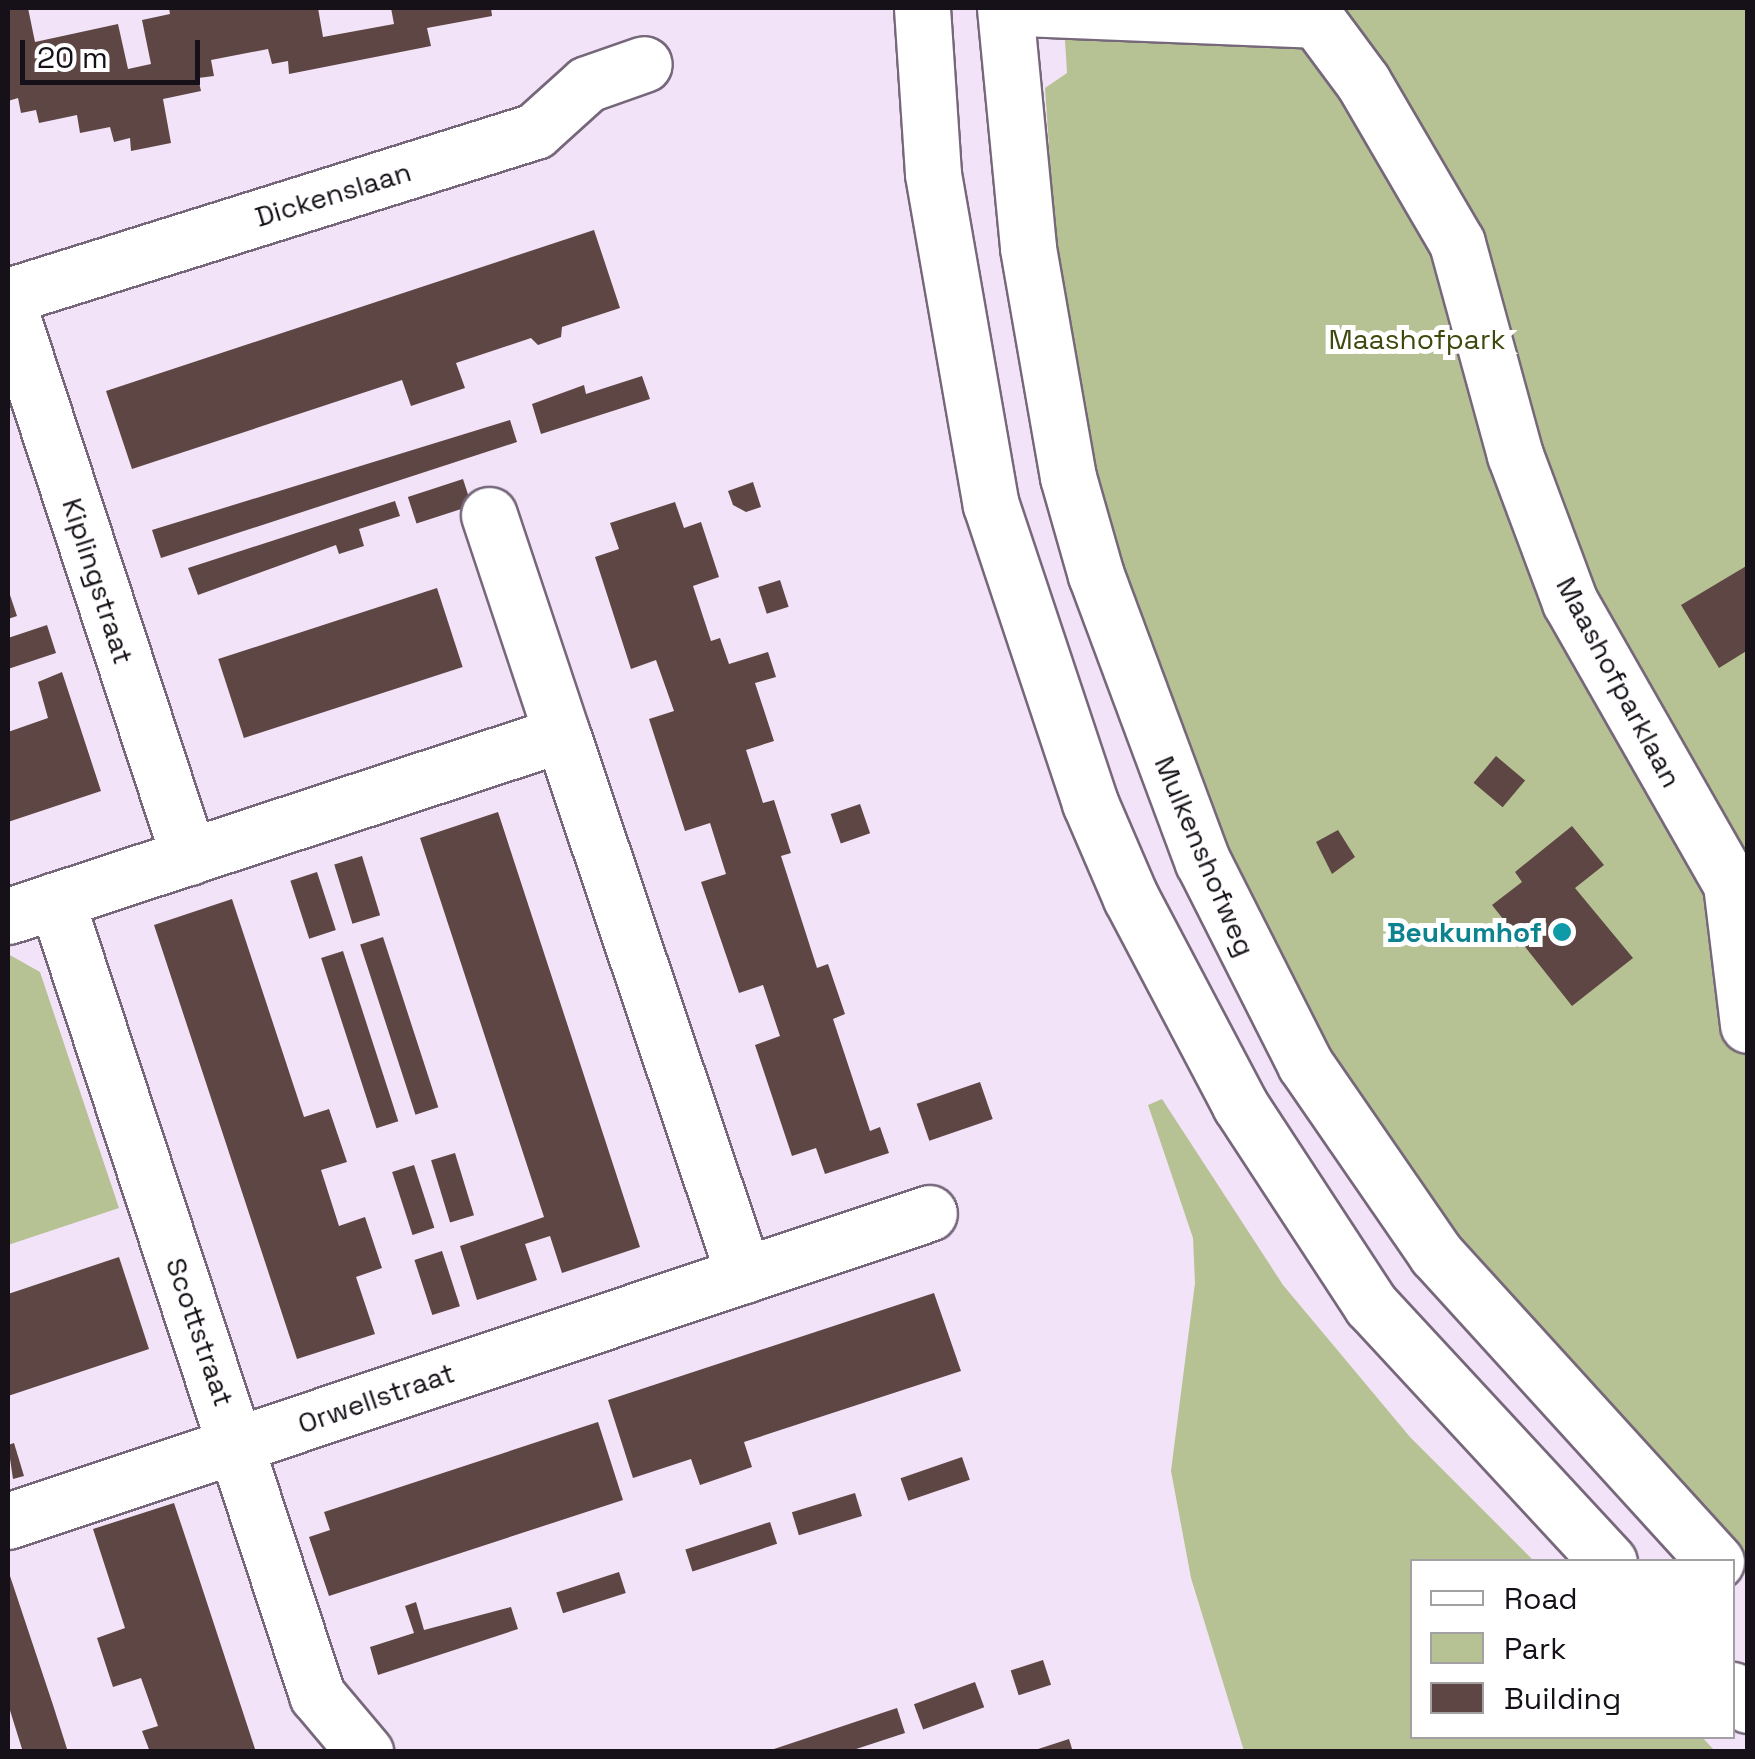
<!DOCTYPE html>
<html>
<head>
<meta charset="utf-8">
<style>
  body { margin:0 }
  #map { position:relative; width:1755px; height:1759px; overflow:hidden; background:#f3e3f8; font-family:"Space Grotesk",sans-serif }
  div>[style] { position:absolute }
  .green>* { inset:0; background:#b6c293 }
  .building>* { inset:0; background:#5e4644; transform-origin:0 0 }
  .roads { filter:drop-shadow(2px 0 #76687a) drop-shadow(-2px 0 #76687a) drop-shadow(0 2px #76687a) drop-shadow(0 -2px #76687a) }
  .street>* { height:55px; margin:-27.5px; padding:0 27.5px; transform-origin:27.5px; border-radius:27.5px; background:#fff }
  .secondary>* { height:55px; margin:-27.5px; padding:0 27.5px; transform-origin:27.5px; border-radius:27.5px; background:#fff }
  .dots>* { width:28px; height:28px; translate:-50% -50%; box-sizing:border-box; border:5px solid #fff; border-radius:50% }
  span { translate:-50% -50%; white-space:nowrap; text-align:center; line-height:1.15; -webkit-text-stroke:10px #fff; paint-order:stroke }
  .street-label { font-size:28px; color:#161118 }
  .park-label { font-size:28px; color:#3f490d }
  .culture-label { font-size:28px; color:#0d838f; font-weight:700 }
  .right { translate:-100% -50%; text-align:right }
  .frame { position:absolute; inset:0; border:10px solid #161118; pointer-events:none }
  .legend { position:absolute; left:1410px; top:1559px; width:325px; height:180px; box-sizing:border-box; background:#fff; border:2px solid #a2a0a3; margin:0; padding:12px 18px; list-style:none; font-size:30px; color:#161118 }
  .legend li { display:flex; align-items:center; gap:20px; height:50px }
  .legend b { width:50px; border:2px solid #a2a0a3 }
  .scale { position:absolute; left:20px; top:40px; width:180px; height:45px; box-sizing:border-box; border:5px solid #161118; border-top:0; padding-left:12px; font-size:30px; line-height:35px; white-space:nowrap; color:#161118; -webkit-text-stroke:8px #fff; paint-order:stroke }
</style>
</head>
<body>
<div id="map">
  <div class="green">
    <i style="clip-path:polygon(1063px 8px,1747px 8px,1747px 1577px,1643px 1447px,1411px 1190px,1253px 931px,1106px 558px,1060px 309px,1045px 88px,1067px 73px)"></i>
    <i style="clip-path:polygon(8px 954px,40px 972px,119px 1208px,8px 1245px)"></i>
    <i style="clip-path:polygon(1162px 1099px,1283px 1285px,1410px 1437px,1534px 1561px,1412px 1562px,1412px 1736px,1702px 1737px,1715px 1751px,1244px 1751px,1191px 1578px,1171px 1471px,1195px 1283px,1193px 1238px,1148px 1105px)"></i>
  </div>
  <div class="building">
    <i style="clip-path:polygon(8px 8px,28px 8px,35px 42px,118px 24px,128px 69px,151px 64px,142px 20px,170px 14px,169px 8px,318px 8px,323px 37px,394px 24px,391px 8px,491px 8px,492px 16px,427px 28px,431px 46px,289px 74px,288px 61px,272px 64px,268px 49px,211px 60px,214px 76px,198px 78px,201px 91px,163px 99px,171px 143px,131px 151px,130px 138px,114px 142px,110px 127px,80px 133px,77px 115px,39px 123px,36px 110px,21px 113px,18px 98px,8px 101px)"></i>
    <i style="clip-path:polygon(594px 230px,620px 308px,562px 327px,561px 337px,538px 345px,531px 338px,456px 363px,465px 388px,411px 406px,402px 380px,132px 469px,106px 391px)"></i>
    <i style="clip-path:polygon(642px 376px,650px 399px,541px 434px,532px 404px,584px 385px,586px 394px)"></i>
    <i style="clip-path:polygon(510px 420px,517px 442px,161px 558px,152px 530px)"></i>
    <i style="left:463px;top:479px;width:28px;height:58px;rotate:72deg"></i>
    <i style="clip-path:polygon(753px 482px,761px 507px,746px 512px,733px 505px,728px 491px)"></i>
    <i style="clip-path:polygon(395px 501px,400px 516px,359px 529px,364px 546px,339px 554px,336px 545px,198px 595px,188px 568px)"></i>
    <i style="clip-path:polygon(675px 502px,684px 528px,701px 522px,719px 577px,693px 586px,711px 641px,720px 638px,729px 664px,768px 652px,776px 677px,755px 683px,774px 741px,746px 750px,763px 803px,774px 800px,791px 853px,781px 856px,817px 968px,828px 964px,845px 1014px,833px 1019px,870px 1131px,880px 1127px,889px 1153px,825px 1174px,816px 1148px,792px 1156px,755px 1045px,780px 1036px,763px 985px,739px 993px,701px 882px,726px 874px,710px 823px,685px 831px,649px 719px,674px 711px,656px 660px,631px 669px,595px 557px,619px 549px,610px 523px)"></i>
    <i style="clip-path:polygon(1748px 565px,1748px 650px,1719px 668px,1681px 605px)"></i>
    <i style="left:780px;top:580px;width:28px;height:23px;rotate:72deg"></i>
    <i style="left:437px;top:588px;width:83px;height:230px;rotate:72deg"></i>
    <i style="clip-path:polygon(8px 589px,17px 616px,8px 619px)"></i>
    <i style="clip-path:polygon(47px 625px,56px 653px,8px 669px,8px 638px)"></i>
    <i style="clip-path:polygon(62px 672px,101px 791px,8px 822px,8px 732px,48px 718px,38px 682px)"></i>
    <i style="left:1496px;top:756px;width:38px;height:35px;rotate:40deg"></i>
    <i style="left:860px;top:804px;width:31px;height:31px;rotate:71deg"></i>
    <i style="clip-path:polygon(498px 812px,640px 1247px,562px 1273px,550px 1236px,525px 1244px,537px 1280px,477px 1300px,460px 1246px,544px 1217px,420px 838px)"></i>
    <i style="clip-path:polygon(1572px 826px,1604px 865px,1575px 888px,1633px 958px,1572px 1006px,1492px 905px,1522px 882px,1515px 872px)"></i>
    <i style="clip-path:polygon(1338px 830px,1355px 857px,1332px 874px,1316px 842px)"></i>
    <i style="left:362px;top:856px;width:62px;height:29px;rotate:73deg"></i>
    <i style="left:317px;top:872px;width:61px;height:28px;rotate:72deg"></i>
    <i style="clip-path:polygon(232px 899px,304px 1117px,329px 1109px,347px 1162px,321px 1170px,339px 1226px,365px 1217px,382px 1268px,356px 1277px,375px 1334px,297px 1359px,154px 925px)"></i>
    <i style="left:383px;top:937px;width:179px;height:24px;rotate:72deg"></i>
    <i style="left:343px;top:951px;width:179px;height:23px;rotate:72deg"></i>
    <i style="left:980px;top:1082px;width:39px;height:67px;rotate:71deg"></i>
    <i style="left:455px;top:1153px;width:65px;height:25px;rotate:73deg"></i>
    <i style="left:414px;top:1165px;width:66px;height:23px;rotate:72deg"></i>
    <i style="left:442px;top:1251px;width:58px;height:29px;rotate:72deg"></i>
    <i style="clip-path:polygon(119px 1257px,149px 1349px,8px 1396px,8px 1294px)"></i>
    <i style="clip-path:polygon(934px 1293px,961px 1371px,744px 1442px,752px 1467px,700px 1485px,691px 1459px,633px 1478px,608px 1400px)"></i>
    <i style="clip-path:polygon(598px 1422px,623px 1500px,329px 1596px,309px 1537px,330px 1530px,324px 1512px)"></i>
    <i style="clip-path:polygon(14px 1443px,24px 1476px,13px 1479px,8px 1445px)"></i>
    <i style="left:962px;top:1457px;width:24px;height:65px;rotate:71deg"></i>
    <i style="left:855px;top:1493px;width:24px;height:66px;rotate:73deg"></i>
    <i style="clip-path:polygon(174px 1503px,190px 1551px,256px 1752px,150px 1752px,142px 1731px,158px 1726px,141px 1678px,113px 1687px,97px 1638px,125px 1628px,93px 1529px)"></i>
    <i style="left:770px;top:1522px;width:23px;height:89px;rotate:72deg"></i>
    <i style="clip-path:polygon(8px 1570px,53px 1705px,68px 1752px,23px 1752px,8px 1704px)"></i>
    <i style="left:619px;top:1572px;width:22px;height:66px;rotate:72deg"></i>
    <i style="clip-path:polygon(416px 1602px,424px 1630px,511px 1607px,518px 1629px,378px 1675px,370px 1647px,414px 1633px,405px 1606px)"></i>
    <i style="left:1043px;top:1660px;width:26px;height:34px;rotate:72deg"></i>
    <i style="left:975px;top:1682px;width:27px;height:65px;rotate:70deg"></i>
    <i style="clip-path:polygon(897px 1708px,905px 1733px,847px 1752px,765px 1752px)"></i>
    <i style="clip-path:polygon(1069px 1739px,1073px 1752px,1032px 1752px,1032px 1751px)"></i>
  </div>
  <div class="roads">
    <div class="street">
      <i style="left:1019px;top:8px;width:298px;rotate:2.3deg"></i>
      <i style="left:1317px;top:20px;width:77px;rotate:53.4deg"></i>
      <i style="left:1363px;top:82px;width:186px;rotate:59.7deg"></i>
      <i style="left:1457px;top:243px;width:220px;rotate:74.7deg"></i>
      <i style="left:1515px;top:455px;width:157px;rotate:69.5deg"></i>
      <i style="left:1570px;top:602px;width:325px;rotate:60.3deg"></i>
      <i style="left:1731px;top:884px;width:142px;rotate:83.1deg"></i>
      <i style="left:8px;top:296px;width:552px;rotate:-17.38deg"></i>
      <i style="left:535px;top:131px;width:70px;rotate:-42.1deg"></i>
      <i style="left:587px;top:84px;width:60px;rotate:-19.3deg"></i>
      <i style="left:8px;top:305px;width:581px;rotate:71.85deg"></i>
      <i style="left:489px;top:515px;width:231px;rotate:71.6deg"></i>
      <i style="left:56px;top:900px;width:837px;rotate:71.82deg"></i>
      <i style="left:317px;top:1695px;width:75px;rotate:49.9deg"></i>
      <i style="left:8px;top:916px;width:583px;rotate:-18.19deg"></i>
      <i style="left:562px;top:734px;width:571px;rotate:71.41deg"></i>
      <i style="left:8px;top:1521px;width:971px;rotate:-18.49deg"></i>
    </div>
    <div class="secondary">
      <i style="left:922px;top:8px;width:166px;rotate:86.2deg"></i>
      <i style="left:933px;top:174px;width:336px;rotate:80.1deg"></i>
      <i style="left:991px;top:505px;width:314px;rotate:71.6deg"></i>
      <i style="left:1090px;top:803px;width:103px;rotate:66.7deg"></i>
      <i style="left:1131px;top:898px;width:234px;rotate:62.2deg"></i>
      <i style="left:1240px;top:1105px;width:239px;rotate:56.8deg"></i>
      <i style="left:1371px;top:1305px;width:350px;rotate:47.2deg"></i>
      <i style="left:1005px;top:8px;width:241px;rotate:84.5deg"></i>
      <i style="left:1028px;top:248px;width:232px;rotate:80.1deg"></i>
      <i style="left:1068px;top:477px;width:102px;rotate:74.1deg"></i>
      <i style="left:1096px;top:575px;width:306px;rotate:69.6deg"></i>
      <i style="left:1203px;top:862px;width:226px;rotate:63.2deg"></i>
      <i style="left:1305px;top:1064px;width:231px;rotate:55.4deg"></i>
      <i style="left:1436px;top:1254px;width:416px;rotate:47.7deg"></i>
      <i style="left:1732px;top:1690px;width:22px;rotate:43deg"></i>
    </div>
  </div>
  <div class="dots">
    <i style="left:1562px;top:932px;background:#0f9aa8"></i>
  </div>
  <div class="street-label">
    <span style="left:333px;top:194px;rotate:-17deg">Dickenslaan</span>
    <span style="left:98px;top:581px;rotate:72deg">Kiplingstraat</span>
    <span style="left:1619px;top:682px;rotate:62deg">Maashofparklaan</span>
    <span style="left:1205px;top:856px;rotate:67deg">Mulkenshofweg</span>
    <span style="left:200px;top:1332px;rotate:71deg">Scottstraat</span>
    <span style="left:376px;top:1398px;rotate:-19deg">Orwellstraat</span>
  </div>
  <div class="park-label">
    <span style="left:1417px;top:339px">Maashofpark</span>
  </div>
  <div class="culture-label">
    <span class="right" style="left:1542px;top:932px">Beukumhof</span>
  </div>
  <div class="frame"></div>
  <ul class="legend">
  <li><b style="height:12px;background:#fff"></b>Road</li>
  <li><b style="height:28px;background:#b6c293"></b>Park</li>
  <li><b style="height:28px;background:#5e4644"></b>Building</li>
  </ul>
  <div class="scale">20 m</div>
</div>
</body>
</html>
